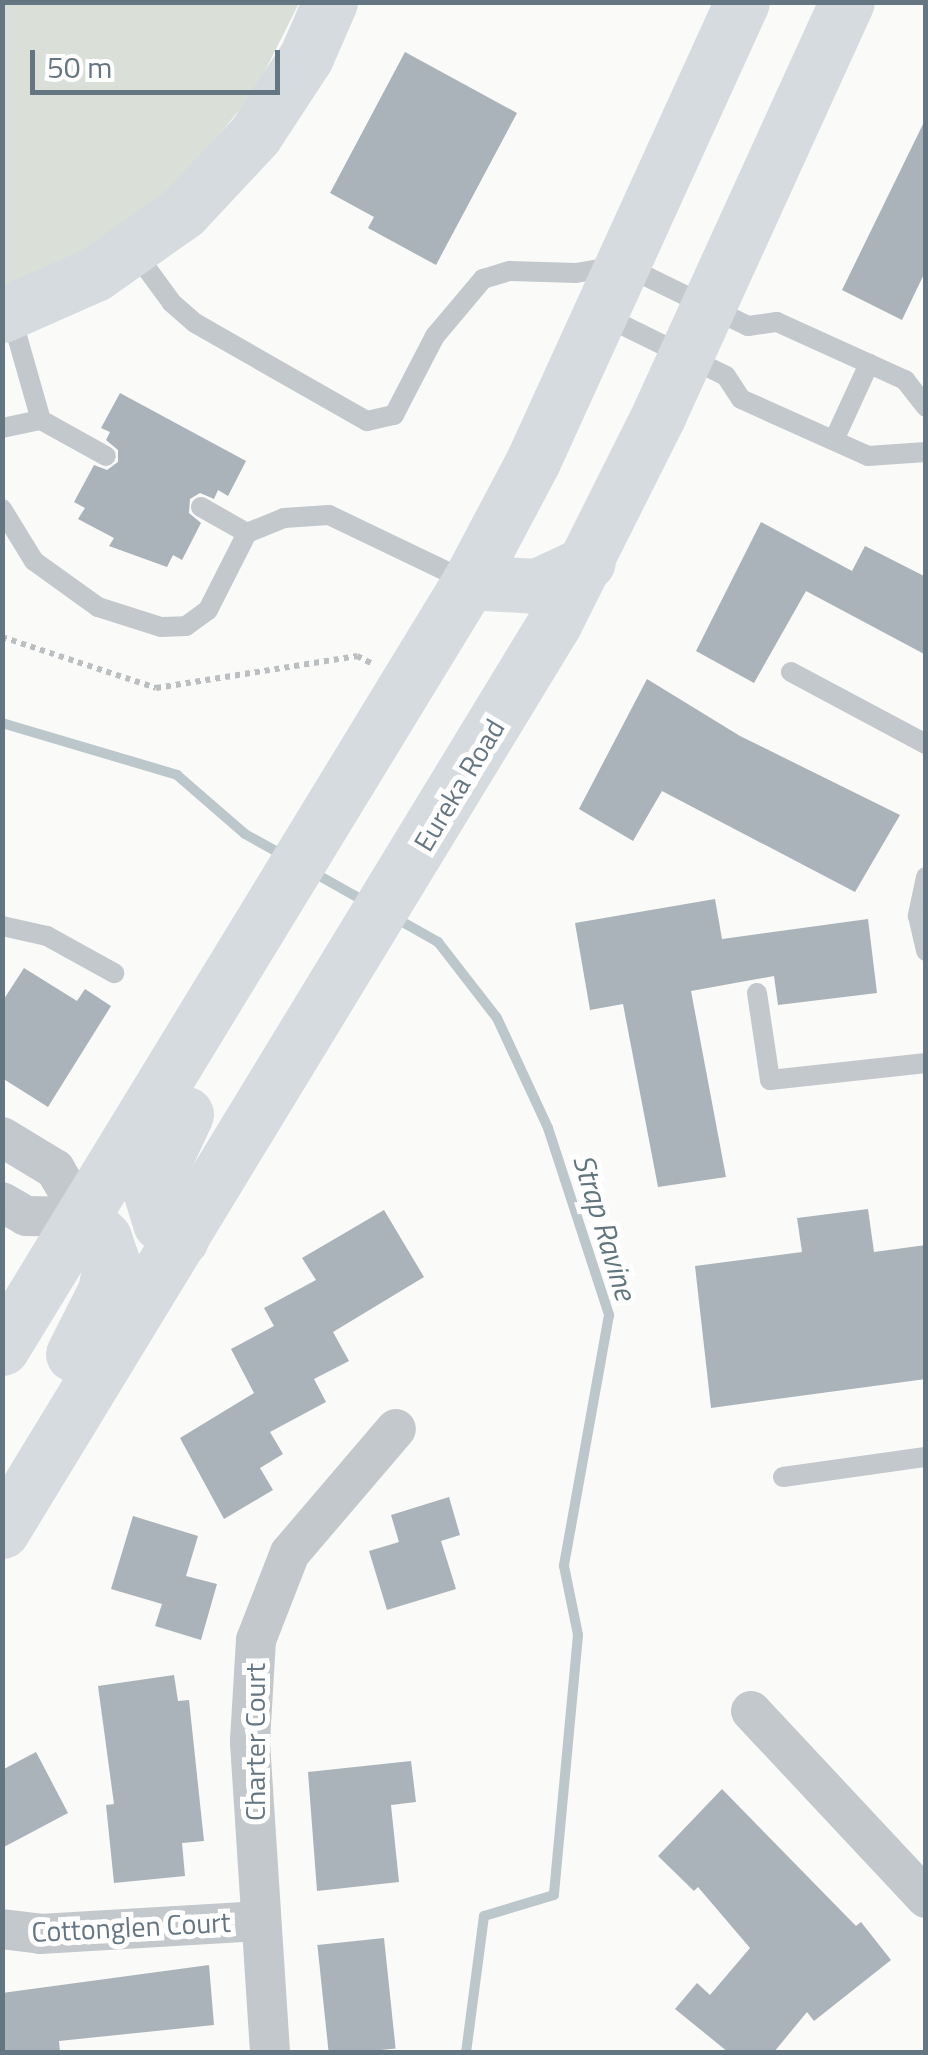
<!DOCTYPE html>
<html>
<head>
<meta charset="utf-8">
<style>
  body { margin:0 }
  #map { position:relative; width:928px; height:2055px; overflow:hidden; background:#fafaf8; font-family:"Titillium Web",sans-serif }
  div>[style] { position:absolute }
  .green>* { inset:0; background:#dadfd7 }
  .stream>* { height:10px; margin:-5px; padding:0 5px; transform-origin:5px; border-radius:5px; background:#bbc7cb }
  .building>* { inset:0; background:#aab3b9; transform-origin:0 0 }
  .path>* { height:6px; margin-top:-3px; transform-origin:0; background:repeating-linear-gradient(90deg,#bbbfc2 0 5px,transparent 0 10px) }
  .lane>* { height:20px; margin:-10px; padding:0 10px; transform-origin:10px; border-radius:10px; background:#c3c8cc }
  .street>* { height:40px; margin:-20px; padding:0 20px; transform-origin:20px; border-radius:20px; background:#c3c8cc }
  .secondary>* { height:55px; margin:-27.5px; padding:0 27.5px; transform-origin:27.5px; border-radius:27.5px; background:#d6dbdf }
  span { translate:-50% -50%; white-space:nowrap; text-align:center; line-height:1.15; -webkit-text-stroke:10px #fff; paint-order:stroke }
  .street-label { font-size:28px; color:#657683 }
  .water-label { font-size:30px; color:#60757c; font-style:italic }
  .frame { position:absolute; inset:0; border:5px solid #657683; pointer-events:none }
  .scale { position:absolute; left:30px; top:50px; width:250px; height:45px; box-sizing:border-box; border:5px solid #657683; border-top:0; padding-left:12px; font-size:30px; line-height:35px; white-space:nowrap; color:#657683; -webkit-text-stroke:8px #fff; paint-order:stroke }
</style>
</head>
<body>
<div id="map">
  <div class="green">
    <i style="clip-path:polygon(3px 3px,299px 3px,255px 91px,181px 181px,104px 244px,3px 294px)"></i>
  </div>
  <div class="stream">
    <i style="left:2px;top:723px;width:183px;rotate:16.5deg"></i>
    <i style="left:177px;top:775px;width:90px;rotate:40.9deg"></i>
    <i style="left:245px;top:834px;width:41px;rotate:29.1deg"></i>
    <i style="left:309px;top:870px;width:63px;rotate:29.4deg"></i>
    <i style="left:392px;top:916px;width:53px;rotate:29.5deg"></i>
    <i style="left:438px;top:942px;width:96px;rotate:52.2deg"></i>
    <i style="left:497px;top:1018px;width:121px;rotate:65.1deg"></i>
    <i style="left:548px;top:1128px;width:197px;rotate:71.9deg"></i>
    <i style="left:609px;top:1315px;width:255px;rotate:100.2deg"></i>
    <i style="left:564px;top:1566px;width:70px;rotate:78.5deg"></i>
    <i style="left:578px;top:1635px;width:261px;rotate:95.3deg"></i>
    <i style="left:554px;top:1895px;width:73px;rotate:163.3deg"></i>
    <i style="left:484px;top:1916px;width:137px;rotate:97.5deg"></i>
  </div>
  <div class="building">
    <i style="clip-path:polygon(405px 52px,517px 113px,436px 265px,368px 228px,374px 217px,330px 193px)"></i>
    <i style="clip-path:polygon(926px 118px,926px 270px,902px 320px,842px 290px)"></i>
    <i style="clip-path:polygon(120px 393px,246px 461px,228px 496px,218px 490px,214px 499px,200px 493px,190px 499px,189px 513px,201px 523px,182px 560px,173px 555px,167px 567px,109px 546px,114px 538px,78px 519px,85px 508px,74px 502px,94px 465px,107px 470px,118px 462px,118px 450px,106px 440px,110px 432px,101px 428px)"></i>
    <i style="clip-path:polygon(761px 522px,852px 571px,865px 546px,926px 577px,926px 655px,806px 591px,754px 683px,696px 651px)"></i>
    <i style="clip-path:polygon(647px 679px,740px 736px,900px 815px,855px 892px,662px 791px,633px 841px,579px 809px)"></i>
    <i style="clip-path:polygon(715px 899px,722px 939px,868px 919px,877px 993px,778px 1005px,774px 976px,691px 991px,726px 1177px,658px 1187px,623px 1004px,590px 1010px,575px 923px)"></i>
    <i style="clip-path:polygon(24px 968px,77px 1001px,85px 989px,111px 1006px,48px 1107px,2px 1078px,2px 1002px)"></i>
    <i style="clip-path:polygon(868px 1209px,874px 1252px,926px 1245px,926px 1379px,711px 1408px,695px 1266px,802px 1252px,797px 1218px)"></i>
    <i style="clip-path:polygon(384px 1210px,424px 1277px,333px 1332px,349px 1361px,314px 1379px,326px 1402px,270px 1432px,283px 1454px,260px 1468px,273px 1490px,224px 1519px,180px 1438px,254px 1393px,231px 1349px,274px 1326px,264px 1308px,316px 1280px,302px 1258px)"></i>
    <i style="clip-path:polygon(449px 1497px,460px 1535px,441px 1541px,456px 1589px,387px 1610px,369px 1551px,399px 1542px,391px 1515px)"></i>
    <i style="clip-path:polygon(133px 1516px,198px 1536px,186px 1576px,217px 1584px,201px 1640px,155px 1626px,162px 1604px,111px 1589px)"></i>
    <i style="clip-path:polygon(174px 1675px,178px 1701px,189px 1700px,204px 1841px,182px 1843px,185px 1876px,114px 1883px,106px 1805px,114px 1804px,98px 1686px)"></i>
    <i style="clip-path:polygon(36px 1752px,68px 1813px,2px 1848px,2px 1770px)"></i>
    <i style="clip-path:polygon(411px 1761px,416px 1802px,391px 1805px,399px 1882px,317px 1891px,308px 1772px)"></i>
    <i style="clip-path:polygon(722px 1789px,856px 1926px,861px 1922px,891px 1960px,814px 2021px,807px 2012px,774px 2052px,728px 2052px,675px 2009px,697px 1983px,710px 1995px,750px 1948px,698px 1887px,694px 1891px,658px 1856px)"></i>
    <i style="left:384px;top:1938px;width:111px;height:67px;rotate:84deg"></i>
    <i style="clip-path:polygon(209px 1965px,214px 2025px,59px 2041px,60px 2052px,2px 2052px,2px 1993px)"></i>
  </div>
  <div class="path">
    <i style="left:2px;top:637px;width:162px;rotate:18.3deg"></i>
    <i style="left:156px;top:688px;width:204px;rotate:-9deg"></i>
    <i style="left:357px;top:656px;width:18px;rotate:27deg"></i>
  </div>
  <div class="lane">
    <i style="left:134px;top:251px;width:64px;rotate:53.8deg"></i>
    <i style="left:172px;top:303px;width:30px;rotate:41deg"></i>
    <i style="left:195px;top:323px;width:198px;rotate:29.7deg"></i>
    <i style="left:367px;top:421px;width:28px;rotate:-13deg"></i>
    <i style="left:394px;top:415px;width:89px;rotate:-62.6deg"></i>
    <i style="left:435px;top:336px;width:75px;rotate:-49.9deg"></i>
    <i style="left:483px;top:279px;width:28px;rotate:-17deg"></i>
    <i style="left:510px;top:271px;width:66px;rotate:1.7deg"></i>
    <i style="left:576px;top:273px;width:48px;rotate:-9.7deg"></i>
    <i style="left:623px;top:265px;width:139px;rotate:26deg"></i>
    <i style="left:748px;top:326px;width:29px;rotate:-8deg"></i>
    <i style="left:777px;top:322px;width:141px;rotate:24.4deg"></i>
    <i style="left:905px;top:380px;width:34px;rotate:52deg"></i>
    <i style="left:600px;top:314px;width:140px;rotate:26.2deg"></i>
    <i style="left:726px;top:376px;width:27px;rotate:57deg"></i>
    <i style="left:741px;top:399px;width:139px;rotate:24.2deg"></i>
    <i style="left:868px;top:456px;width:58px;rotate:-3.9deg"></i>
    <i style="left:11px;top:315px;width:109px;rotate:74.1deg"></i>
    <i style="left:41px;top:420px;width:74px;rotate:29deg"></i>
    <i style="left:2px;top:428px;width:40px;rotate:-12deg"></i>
    <i style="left:834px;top:440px;width:84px;rotate:-65.3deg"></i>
    <i style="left:201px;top:507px;width:53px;rotate:29.5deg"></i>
    <i style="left:247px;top:533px;width:40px;rotate:-22deg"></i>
    <i style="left:284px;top:518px;width:45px;rotate:-3.8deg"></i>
    <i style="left:329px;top:515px;width:155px;rotate:25.6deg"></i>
    <i style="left:2px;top:509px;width:61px;rotate:58.4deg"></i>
    <i style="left:34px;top:561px;width:79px;rotate:35.7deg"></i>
    <i style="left:98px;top:607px;width:66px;rotate:17.6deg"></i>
    <i style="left:161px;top:627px;width:25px;rotate:-2deg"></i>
    <i style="left:186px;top:626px;width:27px;rotate:-36deg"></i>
    <i style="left:208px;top:610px;width:86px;rotate:-63.1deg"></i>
    <i style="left:791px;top:672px;width:153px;rotate:28.1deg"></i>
    <i style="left:926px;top:877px;width:40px;rotate:102deg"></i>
    <i style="left:918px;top:916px;width:36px;rotate:77deg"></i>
    <i style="left:2px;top:926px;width:46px;rotate:12.5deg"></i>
    <i style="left:47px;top:936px;width:77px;rotate:28.9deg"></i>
    <i style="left:757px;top:993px;width:88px;rotate:81.5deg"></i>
    <i style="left:770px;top:1080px;width:157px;rotate:-6.2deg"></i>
    <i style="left:783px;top:1477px;width:144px;rotate:-8deg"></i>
  </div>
  <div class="street">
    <i style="left:2px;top:1137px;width:62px;rotate:31.1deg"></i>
    <i style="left:55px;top:1169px;width:56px;rotate:59.7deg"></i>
    <i style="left:2px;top:1202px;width:28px;rotate:30deg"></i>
    <i style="left:26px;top:1216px;width:57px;rotate:1deg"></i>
    <i style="left:751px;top:1711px;width:256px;rotate:46.9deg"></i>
    <i style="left:2px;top:1929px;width:38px;rotate:7deg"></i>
    <i style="left:40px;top:1934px;width:221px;rotate:-3.4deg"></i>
    <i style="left:270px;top:2052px;width:312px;rotate:-93.7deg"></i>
    <i style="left:250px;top:1741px;width:101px;rotate:-86.6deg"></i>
    <i style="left:256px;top:1640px;width:93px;rotate:-68.7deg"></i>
    <i style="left:290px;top:1553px;width:163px;rotate:-49.5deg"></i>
  </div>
  <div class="secondary">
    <i style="left:2px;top:315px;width:102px;rotate:-23.8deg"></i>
    <i style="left:95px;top:274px;width:108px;rotate:-35.2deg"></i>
    <i style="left:183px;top:212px;width:105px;rotate:-46.9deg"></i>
    <i style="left:255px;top:135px;width:93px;rotate:-56.8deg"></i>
    <i style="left:306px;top:57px;width:60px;rotate:-66.4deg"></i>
    <i style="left:469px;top:582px;width:68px;rotate:3.4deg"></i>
    <i style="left:537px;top:586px;width:56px;rotate:-25.2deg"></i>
    <i style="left:181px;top:1239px;width:26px;rotate:-143deg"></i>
    <i style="left:160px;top:1223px;width:34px;rotate:-107deg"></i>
    <i style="left:150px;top:1191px;width:85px;rotate:-64.9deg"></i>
    <i style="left:2px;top:1348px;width:897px;rotate:-58.63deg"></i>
    <i style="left:469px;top:582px;width:137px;rotate:-62.1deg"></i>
    <i style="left:533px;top:461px;width:504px;rotate:-65.52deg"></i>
    <i style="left:73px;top:1354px;width:71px;rotate:-63.1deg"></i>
    <i style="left:105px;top:1291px;width:33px;rotate:-79deg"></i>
    <i style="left:111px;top:1259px;width:22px;rotate:-108deg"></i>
    <i style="left:104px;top:1238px;width:30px;rotate:-135deg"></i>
    <i style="left:2px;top:1531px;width:1062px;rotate:-58.68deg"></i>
    <i style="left:554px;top:624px;width:235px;rotate:-63.4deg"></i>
    <i style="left:659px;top:414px;width:453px;rotate:-65.5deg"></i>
  </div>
  <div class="street-label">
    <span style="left:459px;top:785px;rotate:-59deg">Eureka Road</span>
    <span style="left:255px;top:1742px;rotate:-90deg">Charter Court</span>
    <span style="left:131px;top:1927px;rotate:-3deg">Cottonglen Court</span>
  </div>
  <div class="water-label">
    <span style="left:605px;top:1227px;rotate:73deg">Strap Ravine</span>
  </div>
  <div class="frame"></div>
  <div class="scale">50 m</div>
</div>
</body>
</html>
